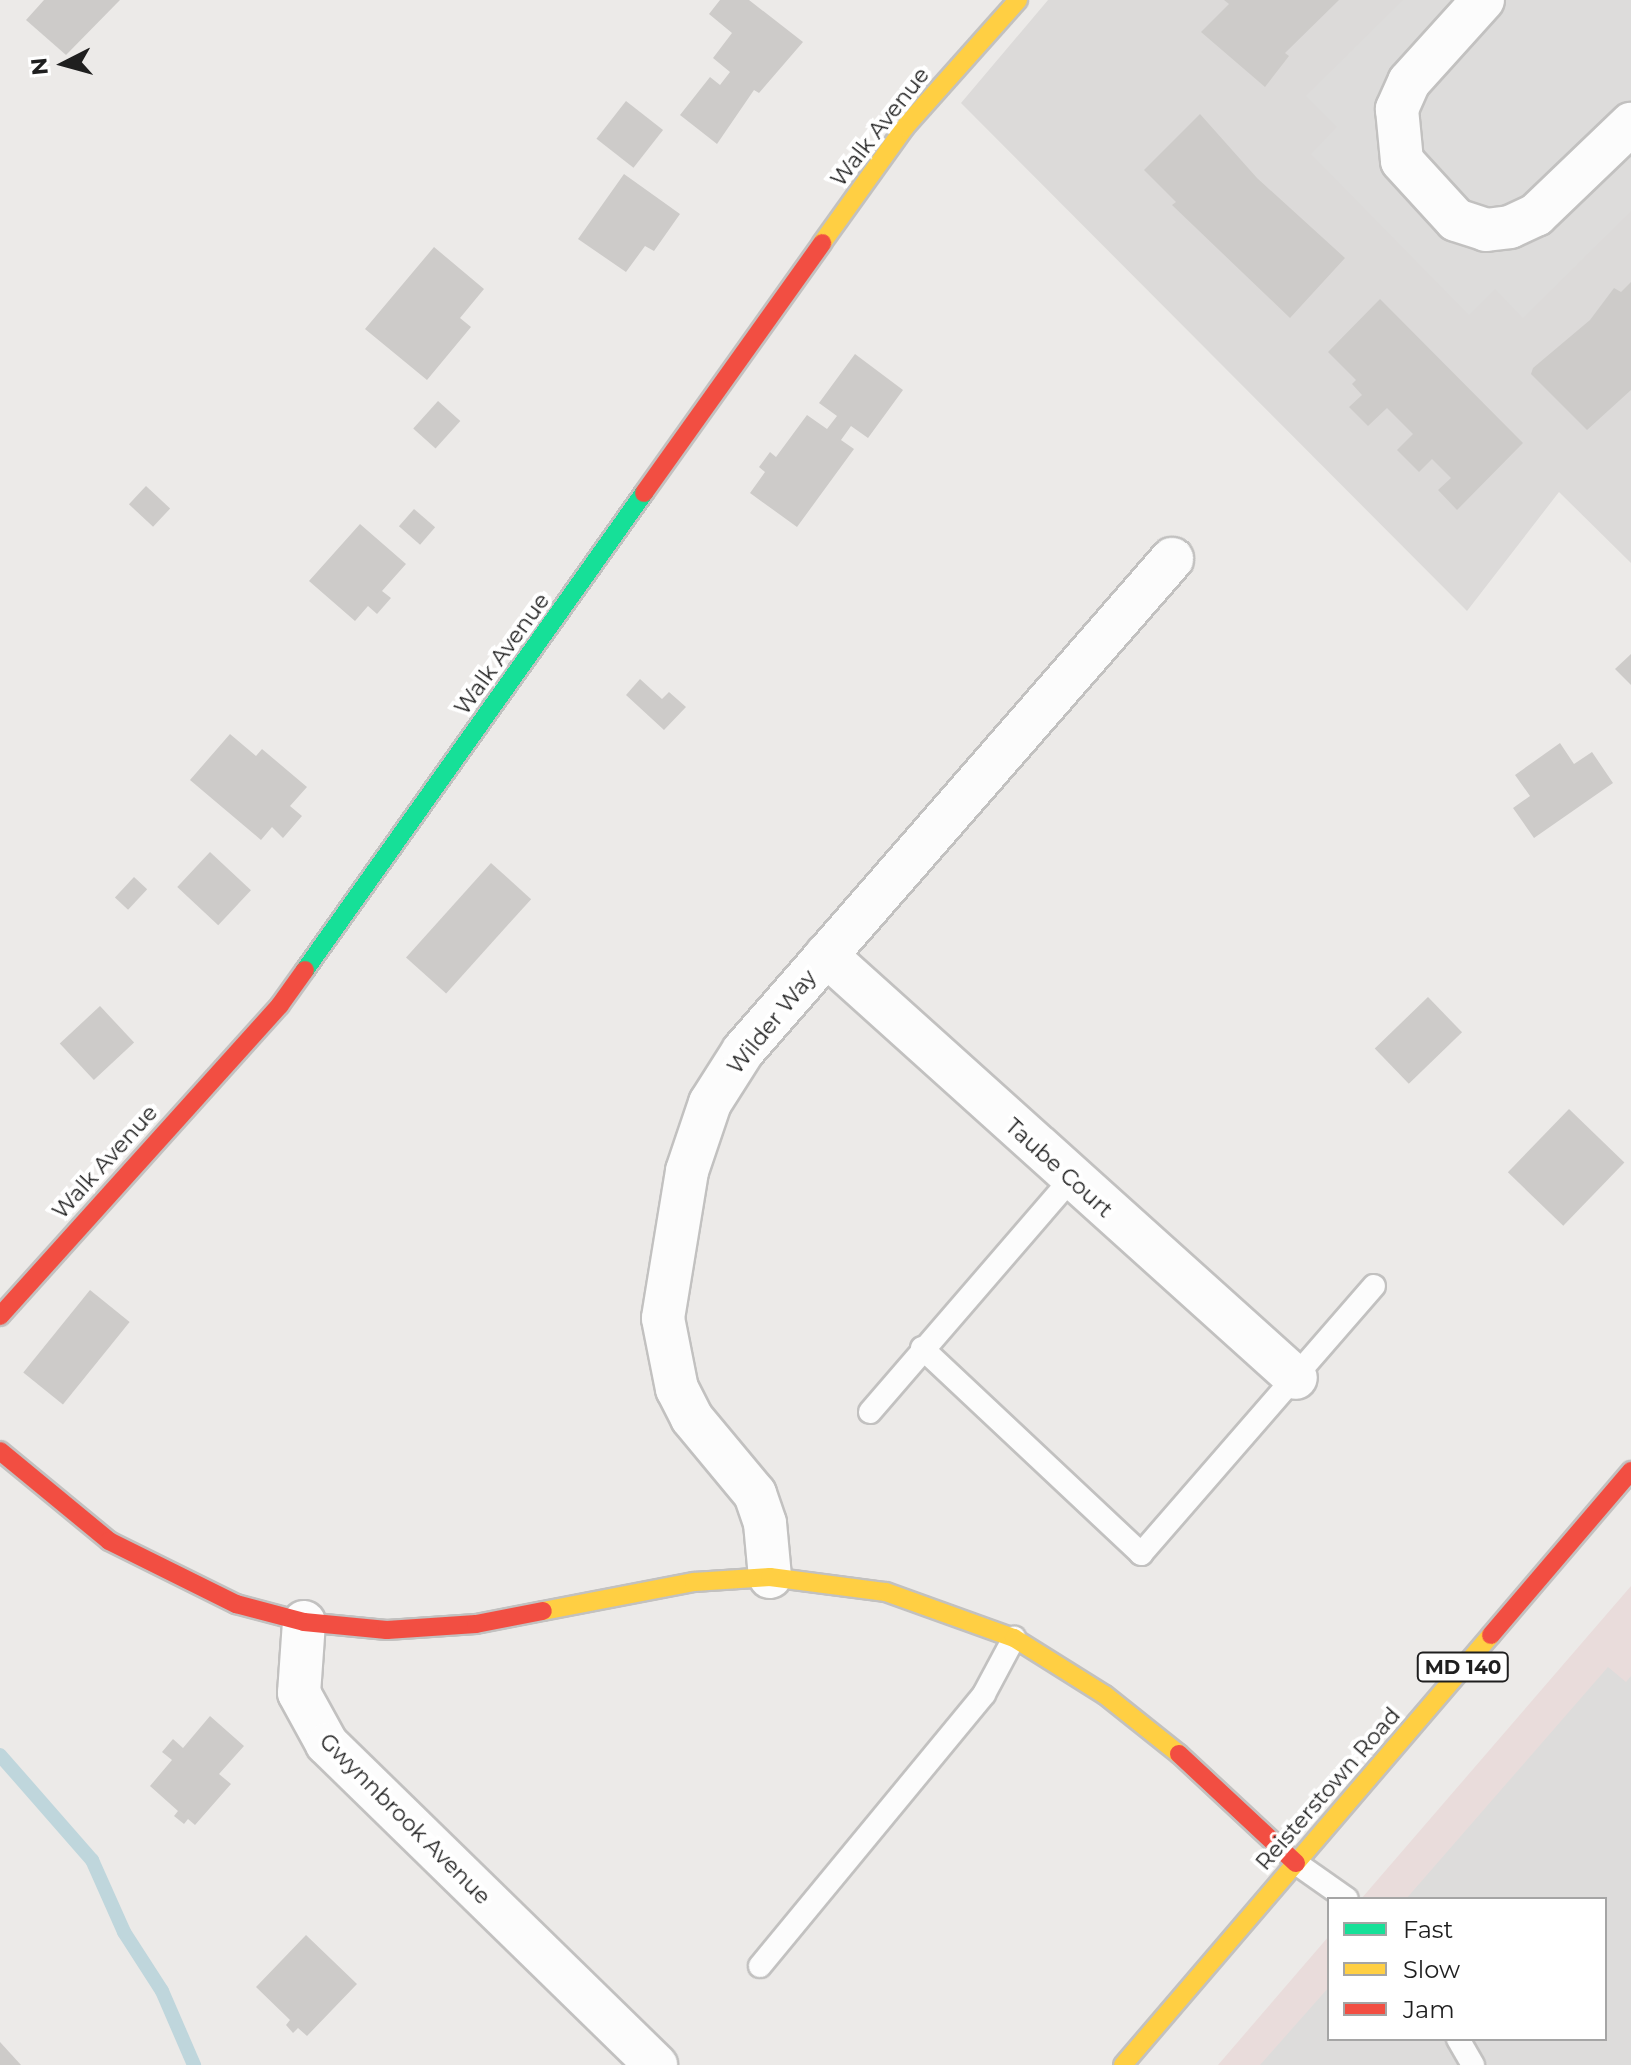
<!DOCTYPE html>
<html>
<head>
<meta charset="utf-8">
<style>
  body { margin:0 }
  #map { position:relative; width:1631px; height:2065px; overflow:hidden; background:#eceae8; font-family:Montserrat,sans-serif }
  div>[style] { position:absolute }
  .residential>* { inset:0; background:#dcdad9 }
  .commercial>* { inset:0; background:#e9dcdb }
  .parking>* { inset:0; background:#dddcdb }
  .stream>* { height:14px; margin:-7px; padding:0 7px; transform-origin:7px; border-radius:7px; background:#bfd6dc }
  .building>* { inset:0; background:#cdcbc9; transform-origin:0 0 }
  .roads { filter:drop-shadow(2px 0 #c2c1c0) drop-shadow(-2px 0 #c2c1c0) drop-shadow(0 2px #c2c1c0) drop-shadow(0 -2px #c2c1c0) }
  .lane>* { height:22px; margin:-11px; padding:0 11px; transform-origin:11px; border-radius:11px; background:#fcfcfc }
  .street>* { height:42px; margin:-21px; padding:0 21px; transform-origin:21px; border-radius:21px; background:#fcfcfc }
  .fast>* { height:18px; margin:-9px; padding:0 9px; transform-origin:9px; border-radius:9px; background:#16e098 }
  .slow>* { height:18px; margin:-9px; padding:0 9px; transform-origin:9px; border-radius:9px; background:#ffcf43 }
  .jam>* { height:18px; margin:-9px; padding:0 9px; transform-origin:9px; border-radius:9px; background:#f24e42 }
  span { translate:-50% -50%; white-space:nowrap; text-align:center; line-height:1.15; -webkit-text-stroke:8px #fff; paint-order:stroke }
  .shield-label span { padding:2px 6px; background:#fff; border:2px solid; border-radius:6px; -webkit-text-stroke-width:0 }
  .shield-label { font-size:20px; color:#1f1f1f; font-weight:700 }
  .street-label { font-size:22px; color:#1f1f1f }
  .legend { position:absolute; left:1327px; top:1897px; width:280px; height:144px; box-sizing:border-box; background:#fff; border:2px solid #a5a5a5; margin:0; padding:10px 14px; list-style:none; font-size:24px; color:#1f1f1f }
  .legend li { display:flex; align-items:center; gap:16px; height:40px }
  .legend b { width:40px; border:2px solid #a5a5a5 }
  .north { position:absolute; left:24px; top:24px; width:80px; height:80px; -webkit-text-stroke:6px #fff; paint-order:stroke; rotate:264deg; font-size:22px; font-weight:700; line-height:32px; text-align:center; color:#1f1f1f }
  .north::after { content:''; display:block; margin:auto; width:28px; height:36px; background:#1f1f1f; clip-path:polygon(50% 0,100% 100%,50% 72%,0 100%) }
</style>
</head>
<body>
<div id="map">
  <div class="residential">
    <i style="clip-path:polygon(1048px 0,1631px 0,1631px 563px,1559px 492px,1467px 611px,961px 103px)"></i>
  </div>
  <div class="commercial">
    <i style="clip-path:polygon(1631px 1586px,1631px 2065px,1218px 2065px,1329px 1936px,1329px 2039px,1605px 2039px,1605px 1899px,1361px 1899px)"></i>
  </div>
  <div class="parking">
    <i style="clip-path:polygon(1403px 0,1631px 0,1631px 211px,1523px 318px,1495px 289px,1469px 315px,1311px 154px,1337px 127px,1306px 96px)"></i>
    <i style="clip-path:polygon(1608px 1667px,1626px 1682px,1631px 1676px,1631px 2065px,1260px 2065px,1329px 1987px,1329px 2039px,1605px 2039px,1605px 1899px,1406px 1899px)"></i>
  </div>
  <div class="stream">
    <i style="left:0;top:1755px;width:140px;rotate:48.8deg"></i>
    <i style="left:92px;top:1860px;width:79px;rotate:66deg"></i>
    <i style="left:124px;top:1932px;width:70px;rotate:57.2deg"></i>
    <i style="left:162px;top:1991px;width:81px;rotate:66.6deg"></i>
  </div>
  <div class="building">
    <i style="clip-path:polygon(44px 0,120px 0,66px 55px,26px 20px)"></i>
    <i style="clip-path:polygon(720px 0,749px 0,803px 42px,759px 93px,754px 90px,717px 144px,680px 115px,710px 77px,720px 85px,730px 72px,713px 58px,732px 33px,709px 14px)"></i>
    <i style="clip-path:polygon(1224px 0,1339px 0,1285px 53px,1289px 56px,1265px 87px,1201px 32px,1229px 4px)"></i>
    <i style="left:626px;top:101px;width:47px;height:48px;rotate:38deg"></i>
    <i style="clip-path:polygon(1200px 114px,1257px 178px,1345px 258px,1290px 318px,1172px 205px,1176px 202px,1144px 170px)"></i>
    <i style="clip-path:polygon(624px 174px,680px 214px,654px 251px,645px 246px,626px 272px,578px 239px)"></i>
    <i style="clip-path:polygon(434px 247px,484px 289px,460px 318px,471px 327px,427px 380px,365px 329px)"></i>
    <i style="clip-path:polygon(1631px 282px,1631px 390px,1587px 430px,1531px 374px,1533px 368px,1590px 320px,1614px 288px,1621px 292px)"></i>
    <i style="clip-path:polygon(1380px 299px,1523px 443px,1457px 510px,1438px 490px,1451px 478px,1432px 459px,1419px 472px,1397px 450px,1413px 434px,1387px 408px,1368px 426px,1349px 407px,1362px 395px,1352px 384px,1356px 380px,1328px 352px)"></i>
    <i style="clip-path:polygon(855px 354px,903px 390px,868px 438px,851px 426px,841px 440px,854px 449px,797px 527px,750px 493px,765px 472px,759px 467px,770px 452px,776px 457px,807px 415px,827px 429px,837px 416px,819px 403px)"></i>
    <i style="left:438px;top:401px;width:30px;height:37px;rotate:42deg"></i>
    <i style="left:146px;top:486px;width:33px;height:25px;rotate:43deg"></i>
    <i style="left:414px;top:509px;width:28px;height:23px;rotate:41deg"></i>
    <i style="clip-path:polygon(360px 524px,406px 564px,382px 591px,391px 598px,377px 614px,368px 606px,355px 621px,309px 581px)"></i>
    <i style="clip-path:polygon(1631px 654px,1631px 685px,1615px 669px)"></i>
    <i style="clip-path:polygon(640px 679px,662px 699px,669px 692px,686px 707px,664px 730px,626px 695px)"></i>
    <i style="clip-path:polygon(230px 734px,256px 756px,262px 749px,307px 787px,290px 806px,302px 816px,283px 838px,272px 827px,261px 840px,190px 780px)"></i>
    <i style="clip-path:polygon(1560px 743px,1574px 764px,1592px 752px,1613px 783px,1534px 838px,1513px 808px,1530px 796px,1515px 775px)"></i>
    <i style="left:210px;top:852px;width:56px;height:48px;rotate:43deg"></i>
    <i style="left:491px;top:863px;width:54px;height:127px;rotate:42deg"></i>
    <i style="left:134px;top:877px;width:18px;height:28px;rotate:43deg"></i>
    <i style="left:1428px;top:997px;width:49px;height:74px;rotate:46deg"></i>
    <i style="left:100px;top:1006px;width:50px;height:55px;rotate:47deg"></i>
    <i style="left:1569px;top:1109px;width:77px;height:88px;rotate:44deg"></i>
    <i style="left:90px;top:1290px;width:51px;height:106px;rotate:39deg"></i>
    <i style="clip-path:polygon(210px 1716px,244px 1746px,219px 1774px,231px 1784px,195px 1825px,188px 1819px,184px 1824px,174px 1816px,178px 1811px,150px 1786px,172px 1760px,162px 1752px,173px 1739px,183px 1748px)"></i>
    <i style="clip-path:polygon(306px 1935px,357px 1984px,307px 2036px,298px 2028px,293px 2033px,286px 2025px,290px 2020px,256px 1987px)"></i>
    <i style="clip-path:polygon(0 2042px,21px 2065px,0 2065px)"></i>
  </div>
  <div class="roads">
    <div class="lane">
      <i style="left:922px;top:1348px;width:301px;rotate:43.2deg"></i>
      <i style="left:1141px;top:1554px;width:355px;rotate:-49deg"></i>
      <i style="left:870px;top:1412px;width:308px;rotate:-49.2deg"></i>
      <i style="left:1296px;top:1863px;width:62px;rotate:35.2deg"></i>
      <i style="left:760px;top:1966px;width:352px;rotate:-50.5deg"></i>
      <i style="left:984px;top:1694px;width:64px;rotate:-61.8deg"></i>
      <i style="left:1458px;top:2039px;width:30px;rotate:60deg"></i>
    </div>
    <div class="street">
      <i style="left:1483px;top:0;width:110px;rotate:132.1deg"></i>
      <i style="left:1409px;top:82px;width:30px;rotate:114deg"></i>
      <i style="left:1397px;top:109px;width:52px;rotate:84.5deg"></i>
      <i style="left:1402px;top:161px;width:80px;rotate:47.5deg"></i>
      <i style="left:1456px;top:220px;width:32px;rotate:18deg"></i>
      <i style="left:1486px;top:230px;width:24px;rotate:-7deg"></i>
      <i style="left:1510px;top:227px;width:29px;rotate:-25deg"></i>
      <i style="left:1536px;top:215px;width:132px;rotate:-43.8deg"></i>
      <i style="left:826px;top:955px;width:632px;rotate:41.99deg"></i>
      <i style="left:770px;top:1577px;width:54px;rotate:-95.3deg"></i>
      <i style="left:765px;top:1523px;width:31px;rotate:-109deg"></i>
      <i style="left:755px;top:1494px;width:99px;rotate:-129.7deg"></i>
      <i style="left:692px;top:1418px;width:33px;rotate:-117deg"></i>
      <i style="left:677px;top:1389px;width:72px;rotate:-101.2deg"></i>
      <i style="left:663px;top:1318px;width:149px;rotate:-80.7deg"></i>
      <i style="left:687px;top:1171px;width:72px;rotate:-71.3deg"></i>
      <i style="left:710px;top:1103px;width:62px;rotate:-57.6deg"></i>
      <i style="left:743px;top:1051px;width:653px;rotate:-48.91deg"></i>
      <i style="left:304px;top:1622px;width:71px;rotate:94deg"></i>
      <i style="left:299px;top:1693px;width:58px;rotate:61.2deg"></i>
      <i style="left:327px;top:1744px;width:460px;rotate:44.3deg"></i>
    </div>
    <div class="fast">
      <i style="left:305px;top:970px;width:585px;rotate:-54.6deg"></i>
    </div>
    <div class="slow">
      <i style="left:822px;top:243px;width:143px;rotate:-54.4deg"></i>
      <i style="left:905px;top:127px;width:170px;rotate:-48.3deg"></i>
      <i style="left:543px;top:1611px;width:154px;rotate:-10.9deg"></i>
      <i style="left:694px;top:1582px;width:76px;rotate:-3.8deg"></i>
      <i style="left:770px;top:1577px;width:117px;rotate:7.4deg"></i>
      <i style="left:886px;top:1592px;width:136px;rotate:19.8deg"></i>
      <i style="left:1014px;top:1638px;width:107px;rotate:32.1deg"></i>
      <i style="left:1105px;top:1695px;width:95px;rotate:38.6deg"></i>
      <i style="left:1123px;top:2065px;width:566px;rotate:-49.44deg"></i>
    </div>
    <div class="jam">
      <i style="left:644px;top:493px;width:307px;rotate:-54.5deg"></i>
      <i style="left:0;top:1316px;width:418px;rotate:-48deg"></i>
      <i style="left:280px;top:1005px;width:43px;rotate:-54.5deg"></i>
      <i style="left:0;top:1451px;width:141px;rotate:39.5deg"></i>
      <i style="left:109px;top:1541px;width:142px;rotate:26.4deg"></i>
      <i style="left:236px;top:1604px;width:70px;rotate:14.8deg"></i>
      <i style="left:304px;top:1622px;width:83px;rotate:5.5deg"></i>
      <i style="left:387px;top:1630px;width:89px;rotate:-3.9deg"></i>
      <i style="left:476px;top:1624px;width:68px;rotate:-11deg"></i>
      <i style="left:1491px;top:1635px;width:216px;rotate:-49.5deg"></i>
      <i style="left:1179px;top:1754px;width:160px;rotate:43deg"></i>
    </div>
  </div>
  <div class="shield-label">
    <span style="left:1463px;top:1667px">MD 140</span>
  </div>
  <div class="street-label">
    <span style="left:880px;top:127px;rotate:-52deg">Walk Avenue</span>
    <span style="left:502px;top:654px;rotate:-54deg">Walk Avenue</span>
    <span style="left:772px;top:1022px;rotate:-51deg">Wilder Way</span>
    <span style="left:105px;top:1162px;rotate:-48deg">Walk Avenue</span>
    <span style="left:1059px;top:1168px;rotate:42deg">Taube Court</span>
    <span style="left:1328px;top:1789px;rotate:-49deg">Reisterstown Road</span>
    <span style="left:405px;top:1819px;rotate:45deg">Gwynnbrook Avenue</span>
  </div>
  <ul class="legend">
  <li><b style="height:10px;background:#16e098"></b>Fast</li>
  <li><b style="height:10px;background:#ffcf43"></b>Slow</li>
  <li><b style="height:10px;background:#f24e42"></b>Jam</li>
  </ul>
  <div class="north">N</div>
</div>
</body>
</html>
